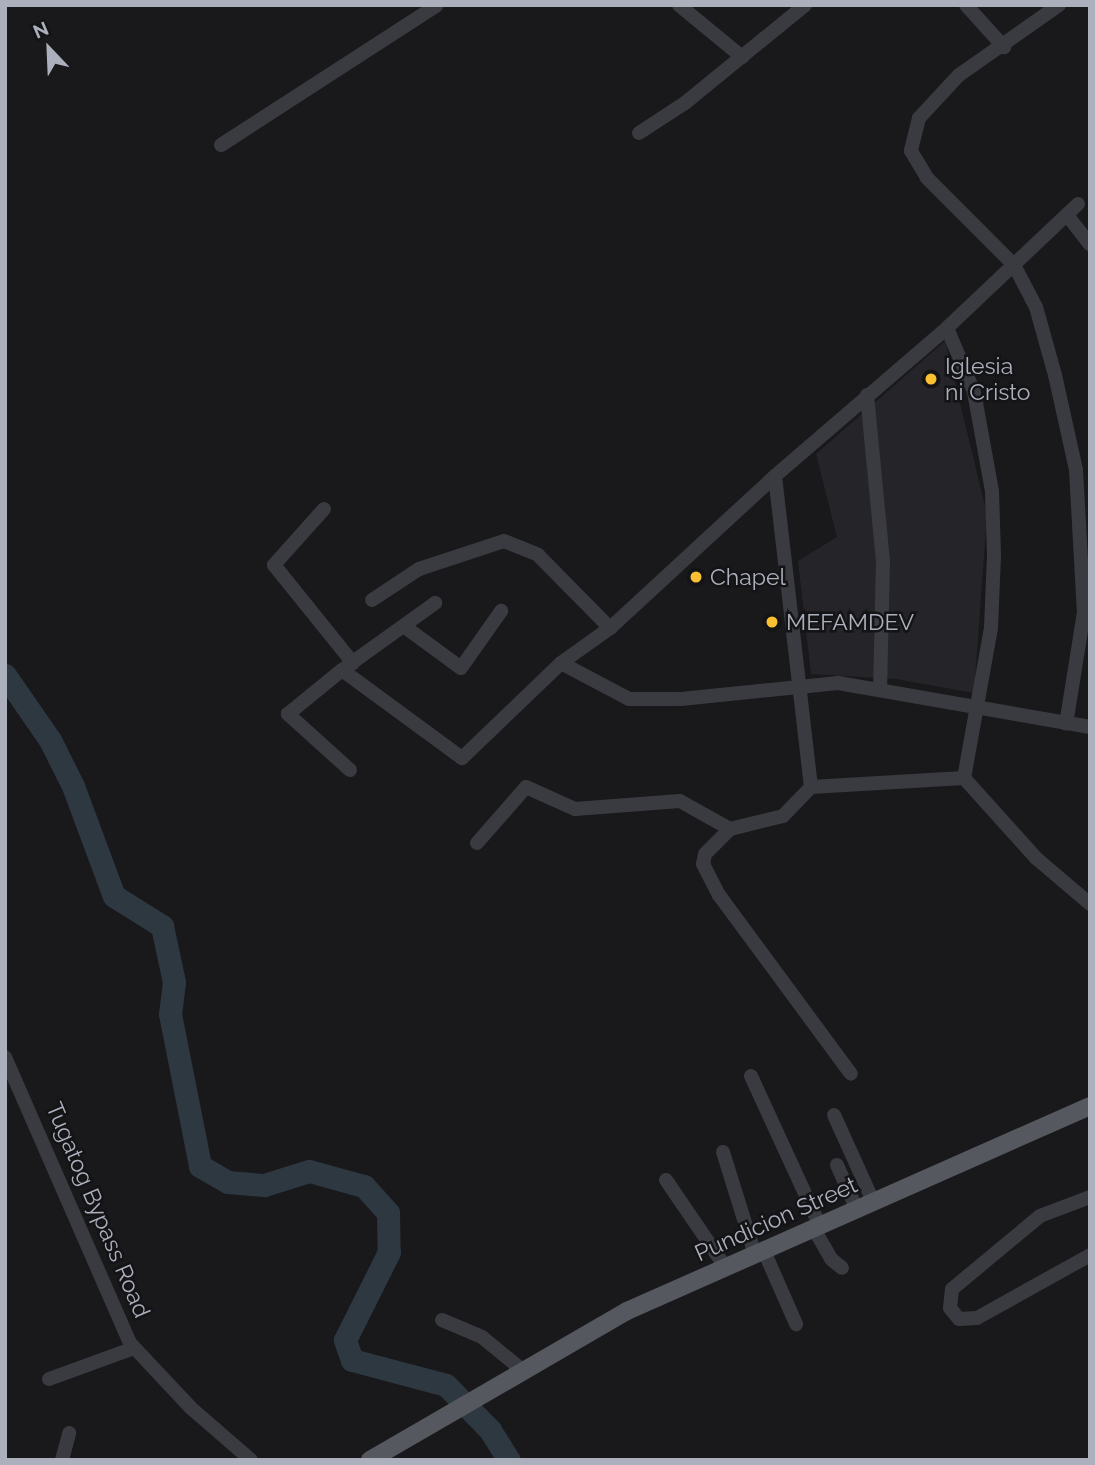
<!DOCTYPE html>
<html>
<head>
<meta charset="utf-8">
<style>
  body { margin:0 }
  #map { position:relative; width:1095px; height:1465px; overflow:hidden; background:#19191c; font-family:Raleway,sans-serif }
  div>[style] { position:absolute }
  .built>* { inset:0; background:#252529 }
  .river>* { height:23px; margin:-11.5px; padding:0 11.5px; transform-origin:11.5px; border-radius:11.5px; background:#2e3841 }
  .minor>* { height:14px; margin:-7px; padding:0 7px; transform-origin:7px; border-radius:7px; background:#3a3b41 }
  .major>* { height:18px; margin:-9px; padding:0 9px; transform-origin:9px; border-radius:9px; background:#565860 }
  .dots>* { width:19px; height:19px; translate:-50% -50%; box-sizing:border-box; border:4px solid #141417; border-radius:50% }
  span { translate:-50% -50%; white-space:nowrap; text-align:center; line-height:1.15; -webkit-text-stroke:5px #141417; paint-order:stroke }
  .poi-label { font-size:23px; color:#abb0bc }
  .left { translate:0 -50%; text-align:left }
  .street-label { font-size:23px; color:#abb0bc }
  .frame { position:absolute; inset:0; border:7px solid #abb0bc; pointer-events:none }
  .north { position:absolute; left:14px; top:14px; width:70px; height:70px; -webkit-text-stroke:5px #141417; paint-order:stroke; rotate:337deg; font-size:19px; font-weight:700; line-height:28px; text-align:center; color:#abb0bc }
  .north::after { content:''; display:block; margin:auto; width:24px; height:32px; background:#abb0bc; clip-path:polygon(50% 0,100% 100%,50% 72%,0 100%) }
</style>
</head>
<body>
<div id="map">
  <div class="built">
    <i style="clip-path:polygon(945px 341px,987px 514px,974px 693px,896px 679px,811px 674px,798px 561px,837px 537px,816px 454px)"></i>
  </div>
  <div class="river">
    <i style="left:5px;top:675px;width:79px;rotate:55.3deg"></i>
    <i style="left:50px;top:740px;width:51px;rotate:63.4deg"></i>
    <i style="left:73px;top:786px;width:117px;rotate:69.6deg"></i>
    <i style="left:114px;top:896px;width:57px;rotate:32deg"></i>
    <i style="left:162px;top:926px;width:57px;rotate:77.9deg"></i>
    <i style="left:174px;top:982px;width:32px;rotate:97deg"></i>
    <i style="left:170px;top:1014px;width:155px;rotate:78.8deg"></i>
    <i style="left:200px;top:1166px;width:32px;rotate:30deg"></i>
    <i style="left:228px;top:1182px;width:36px;rotate:5deg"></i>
    <i style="left:264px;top:1185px;width:47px;rotate:-17.3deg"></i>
    <i style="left:309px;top:1171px;width:57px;rotate:15.3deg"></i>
    <i style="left:364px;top:1186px;width:36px;rotate:48deg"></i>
    <i style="left:388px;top:1213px;width:39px;rotate:89deg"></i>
    <i style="left:389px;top:1252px;width:98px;rotate:116.6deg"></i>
    <i style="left:345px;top:1340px;width:21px;rotate:71deg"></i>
    <i style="left:352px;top:1360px;width:97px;rotate:14.9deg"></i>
    <i style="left:446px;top:1385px;width:63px;rotate:45.6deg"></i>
    <i style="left:490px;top:1430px;width:36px;rotate:58deg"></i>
  </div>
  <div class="minor">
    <i style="left:679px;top:5px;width:82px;rotate:39.5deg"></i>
    <i style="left:966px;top:5px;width:57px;rotate:47.9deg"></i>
    <i style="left:1059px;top:5px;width:122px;rotate:145deg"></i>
    <i style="left:959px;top:75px;width:59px;rotate:132.9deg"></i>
    <i style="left:919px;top:118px;width:34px;rotate:104deg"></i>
    <i style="left:911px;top:151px;width:31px;rotate:59deg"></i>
    <i style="left:927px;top:178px;width:123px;rotate:45deg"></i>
    <i style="left:1014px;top:265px;width:47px;rotate:62.4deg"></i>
    <i style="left:1036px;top:307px;width:71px;rotate:74.4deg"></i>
    <i style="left:1055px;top:375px;width:97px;rotate:77.5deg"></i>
    <i style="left:1076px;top:470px;width:142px;rotate:86.8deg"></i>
    <i style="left:1084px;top:612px;width:113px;rotate:99.1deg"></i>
    <i style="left:639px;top:133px;width:55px;rotate:-33.1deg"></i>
    <i style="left:685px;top:103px;width:155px;rotate:-39.2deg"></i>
    <i style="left:221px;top:145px;width:257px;rotate:-32.9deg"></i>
    <i style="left:1078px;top:204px;width:180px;rotate:136.6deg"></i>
    <i style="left:947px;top:328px;width:227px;rotate:139.3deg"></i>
    <i style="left:775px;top:476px;width:224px;rotate:137.3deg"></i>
    <i style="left:610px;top:628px;width:60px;rotate:144.5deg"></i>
    <i style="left:561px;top:663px;width:77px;rotate:27.9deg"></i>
    <i style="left:629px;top:699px;width:52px"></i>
    <i style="left:681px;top:699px;width:158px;rotate:-5.8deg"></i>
    <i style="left:838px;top:683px;width:256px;rotate:9.9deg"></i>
    <i style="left:1067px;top:215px;width:37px;rotate:52deg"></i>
    <i style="left:947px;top:328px;width:69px;rotate:67.1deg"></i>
    <i style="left:974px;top:392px;width:101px;rotate:79.7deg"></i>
    <i style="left:992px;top:491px;width:65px;rotate:88.2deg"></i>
    <i style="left:994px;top:556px;width:72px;rotate:92.4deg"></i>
    <i style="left:991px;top:628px;width:152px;rotate:100.2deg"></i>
    <i style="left:964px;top:778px;width:108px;rotate:48deg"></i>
    <i style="left:1036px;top:858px;width:71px;rotate:40.4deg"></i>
    <i style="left:867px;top:395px;width:166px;rotate:84.5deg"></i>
    <i style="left:883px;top:560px;width:130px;rotate:91.3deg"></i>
    <i style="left:775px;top:476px;width:313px;rotate:83.4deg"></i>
    <i style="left:811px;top:787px;width:153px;rotate:-3.4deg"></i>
    <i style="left:324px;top:509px;width:75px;rotate:131.8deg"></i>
    <i style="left:274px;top:565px;width:126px;rotate:51.1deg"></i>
    <i style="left:372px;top:600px;width:56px;rotate:-33.4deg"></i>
    <i style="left:419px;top:569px;width:89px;rotate:-18.2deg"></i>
    <i style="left:504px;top:541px;width:37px;rotate:22deg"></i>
    <i style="left:538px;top:555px;width:103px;rotate:45.4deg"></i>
    <i style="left:405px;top:627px;width:69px;rotate:36.2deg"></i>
    <i style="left:461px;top:668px;width:70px;rotate:-54.9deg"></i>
    <i style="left:346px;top:667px;width:110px;rotate:-35.7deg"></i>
    <i style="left:350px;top:770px;width:84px;rotate:-137.9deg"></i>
    <i style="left:288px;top:714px;width:70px;rotate:-39.2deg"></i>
    <i style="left:342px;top:670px;width:149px;rotate:36.3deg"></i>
    <i style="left:462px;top:758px;width:137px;rotate:-43.8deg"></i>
    <i style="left:811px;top:787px;width:40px;rotate:134deg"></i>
    <i style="left:783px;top:816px;width:55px;rotate:166.2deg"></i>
    <i style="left:730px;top:829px;width:35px;rotate:135deg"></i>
    <i style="left:705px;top:854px;width:10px;rotate:101deg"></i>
    <i style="left:703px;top:864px;width:35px;rotate:63deg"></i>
    <i style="left:719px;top:895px;width:222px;rotate:53.6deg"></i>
    <i style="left:477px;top:843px;width:74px;rotate:-48.8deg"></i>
    <i style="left:526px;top:787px;width:54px;rotate:24.2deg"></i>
    <i style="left:575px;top:809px;width:105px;rotate:-4.4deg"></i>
    <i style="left:680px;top:801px;width:57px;rotate:29.2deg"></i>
    <i style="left:5px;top:1057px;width:312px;rotate:66.4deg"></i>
    <i style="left:130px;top:1343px;width:89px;rotate:46.8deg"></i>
    <i style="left:191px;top:1408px;width:79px;rotate:40.9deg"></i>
    <i style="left:751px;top:1076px;width:165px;rotate:65.3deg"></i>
    <i style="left:834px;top:1115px;width:97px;rotate:65.6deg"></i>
    <i style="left:723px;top:1152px;width:108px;rotate:72.7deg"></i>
    <i style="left:837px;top:1165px;width:49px;rotate:66deg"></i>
    <i style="left:666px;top:1180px;width:107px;rotate:55.7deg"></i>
    <i style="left:1090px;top:1197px;width:53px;rotate:159.2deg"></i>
    <i style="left:1040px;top:1216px;width:114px;rotate:140.3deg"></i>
    <i style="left:952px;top:1289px;width:19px;rotate:96deg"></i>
    <i style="left:950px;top:1308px;width:14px;rotate:51deg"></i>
    <i style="left:959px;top:1319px;width:18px;rotate:-3deg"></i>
    <i style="left:977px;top:1318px;width:129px;rotate:-29.1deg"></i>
    <i style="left:814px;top:1229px;width:34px;rotate:60deg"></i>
    <i style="left:831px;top:1259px;width:14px;rotate:39deg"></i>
    <i style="left:764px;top:1251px;width:80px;rotate:66.3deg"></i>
    <i style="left:442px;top:1320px;width:43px;rotate:23deg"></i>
    <i style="left:482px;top:1337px;width:50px;rotate:39.4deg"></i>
    <i style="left:49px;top:1379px;width:90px;rotate:-20deg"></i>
    <i style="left:62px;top:1460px;width:28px;rotate:-75deg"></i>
  </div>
  <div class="major">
    <i style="left:370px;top:1460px;width:297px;rotate:-30.1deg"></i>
    <i style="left:627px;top:1311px;width:506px;rotate:-23.88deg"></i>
  </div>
  <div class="dots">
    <i style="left:931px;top:379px;background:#fbc032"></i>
    <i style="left:696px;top:577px;background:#fbc032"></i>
    <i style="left:772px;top:622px;background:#fbc032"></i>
  </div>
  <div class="poi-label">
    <span class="left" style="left:945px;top:379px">Iglesia<br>ni Cristo</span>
    <span class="left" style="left:710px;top:577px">Chapel</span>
    <span class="left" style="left:786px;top:622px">MEFAMDEV</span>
  </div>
  <div class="street-label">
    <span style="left:98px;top:1210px;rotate:67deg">Tugatog Bypass Road</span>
    <span style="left:776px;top:1219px;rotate:-24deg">Pundicion Street</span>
  </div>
  <div class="frame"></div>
  <div class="north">N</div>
</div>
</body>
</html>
